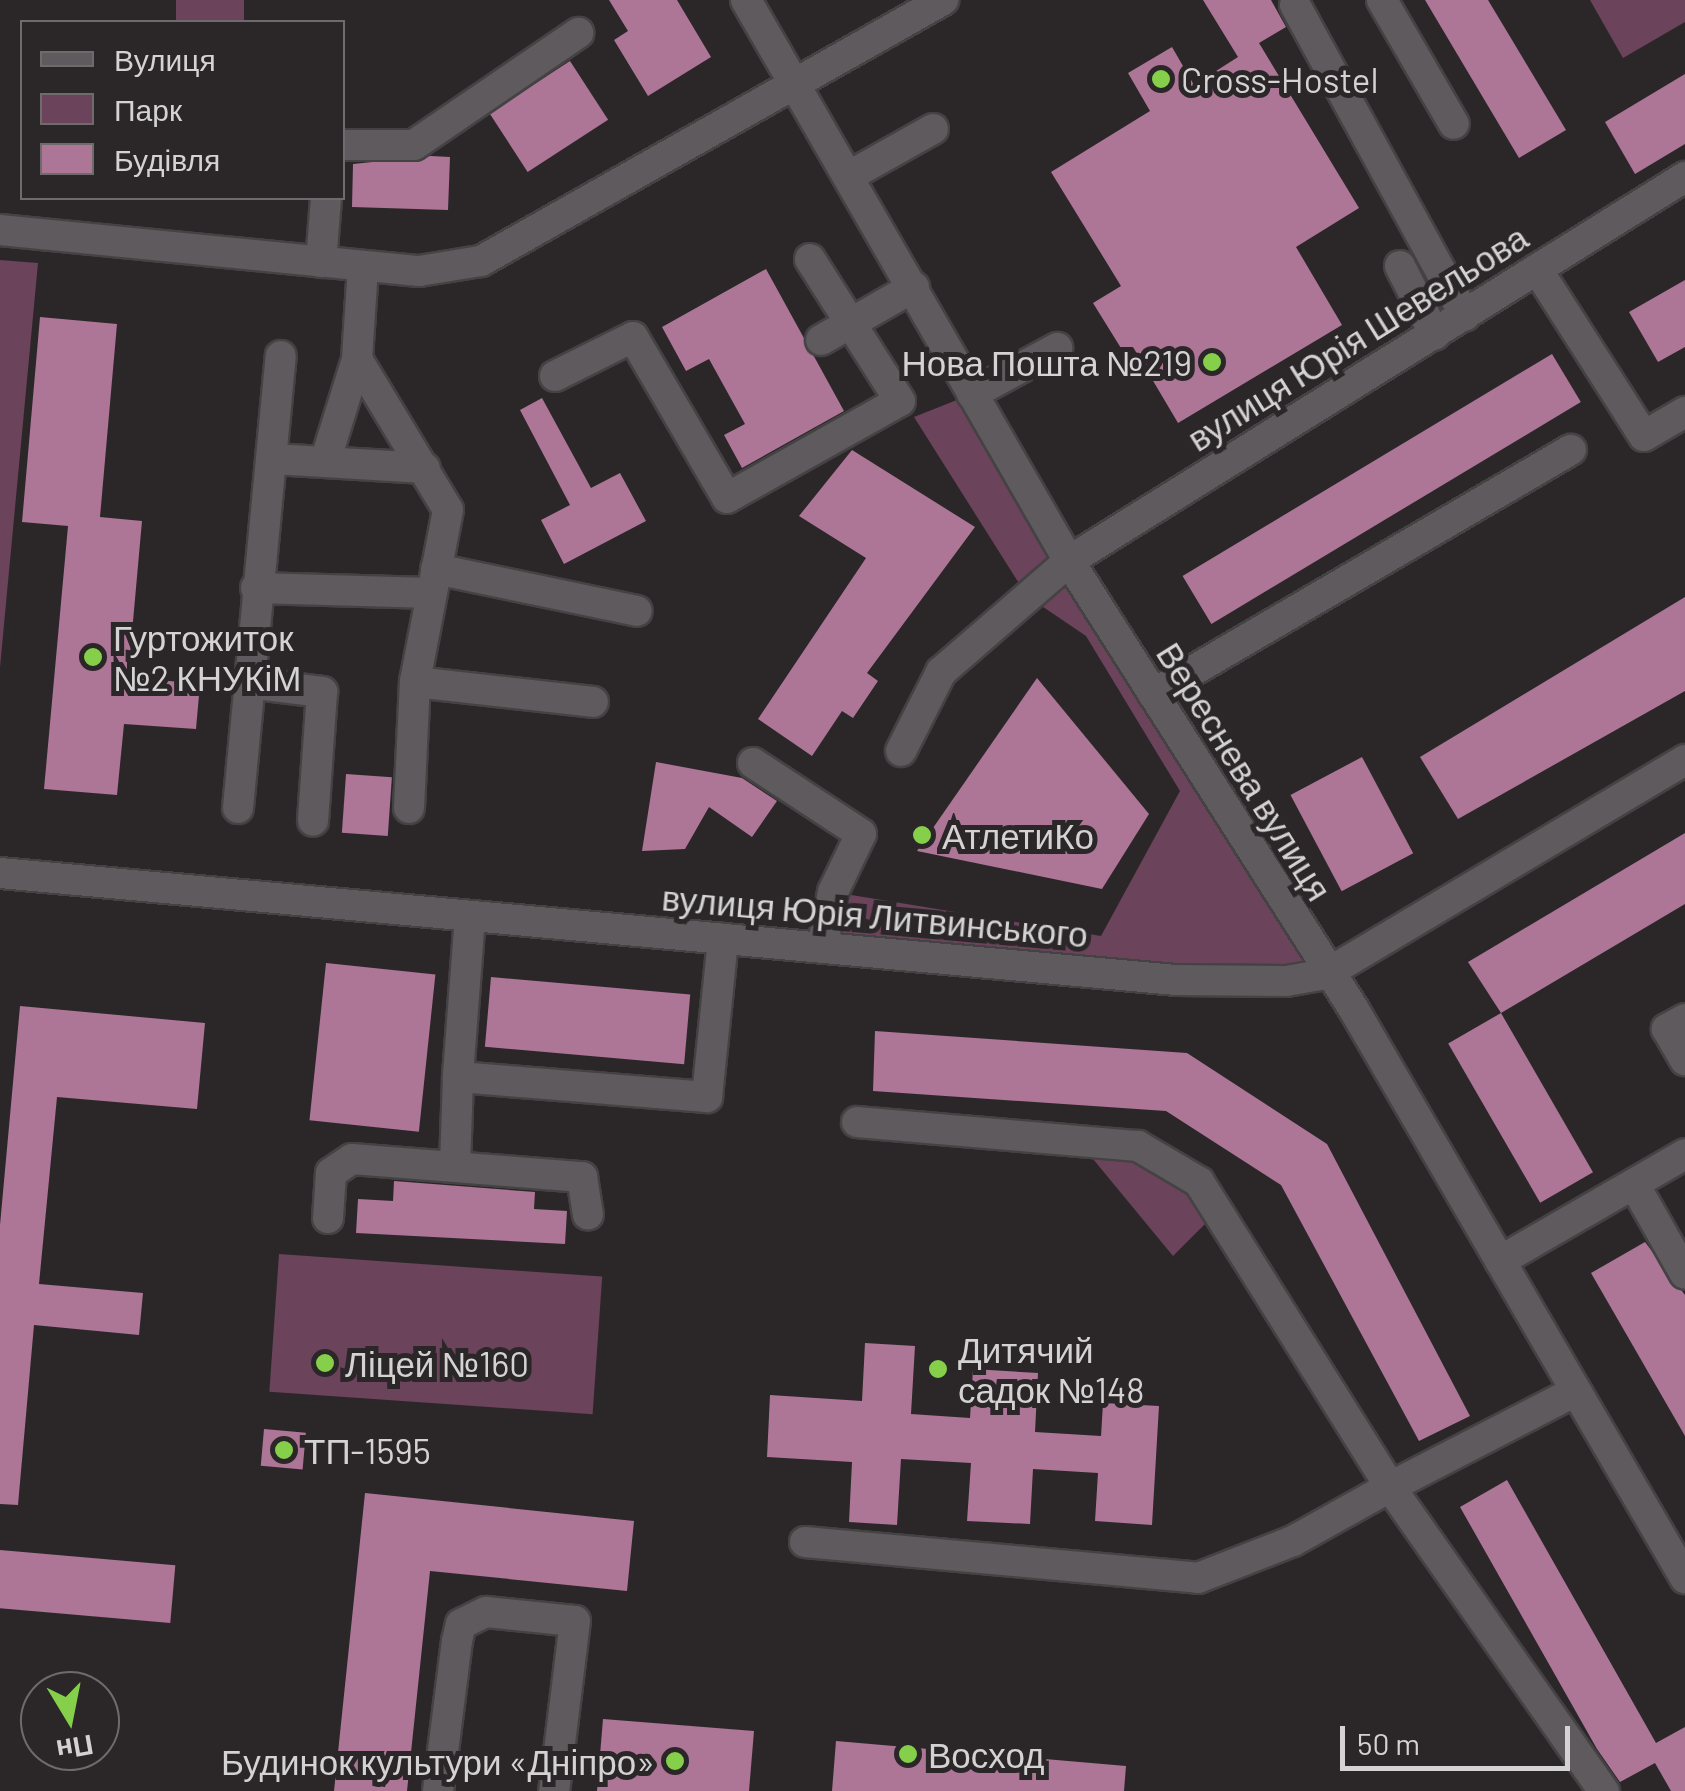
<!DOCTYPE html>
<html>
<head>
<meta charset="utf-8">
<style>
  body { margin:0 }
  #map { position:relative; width:1685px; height:1791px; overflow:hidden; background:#2b2729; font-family:Barlow,sans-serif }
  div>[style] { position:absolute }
  .green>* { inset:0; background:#6b435b; transform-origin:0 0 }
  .building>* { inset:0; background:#ad7596; transform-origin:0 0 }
  .roads { filter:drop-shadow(2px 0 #454244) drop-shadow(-2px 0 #454244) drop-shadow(0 2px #454244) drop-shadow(0 -2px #454244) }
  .minor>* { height:30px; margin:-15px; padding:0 15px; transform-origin:15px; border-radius:15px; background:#5e5a5d }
  .dots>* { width:28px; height:28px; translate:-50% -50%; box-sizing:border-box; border:5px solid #2b2729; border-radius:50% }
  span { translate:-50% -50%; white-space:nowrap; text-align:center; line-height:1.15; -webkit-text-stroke:10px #2b2729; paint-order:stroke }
  .poi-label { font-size:35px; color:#d4d2d3 }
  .left { translate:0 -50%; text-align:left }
  .right { translate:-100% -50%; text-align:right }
  .street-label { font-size:35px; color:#d4d2d3 }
  .legend { position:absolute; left:20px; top:20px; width:325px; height:180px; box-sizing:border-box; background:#2b2729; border:2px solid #6f6b6d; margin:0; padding:12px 18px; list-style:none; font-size:30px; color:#d4d2d3 }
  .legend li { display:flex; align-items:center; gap:20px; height:50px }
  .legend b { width:50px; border:2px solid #6f6b6d }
  .north { position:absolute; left:20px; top:1671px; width:100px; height:100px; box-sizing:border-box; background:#2b2729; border:2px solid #6f6b6d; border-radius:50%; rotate:170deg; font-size:28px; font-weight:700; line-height:40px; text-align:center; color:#d4d2d3 }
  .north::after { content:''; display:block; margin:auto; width:35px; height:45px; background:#86cf4b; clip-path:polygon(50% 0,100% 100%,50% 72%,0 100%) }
  .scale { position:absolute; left:1340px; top:1726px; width:230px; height:45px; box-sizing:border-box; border:5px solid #d4d2d3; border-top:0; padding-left:12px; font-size:30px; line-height:35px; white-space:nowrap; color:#d4d2d3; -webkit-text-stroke:8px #2b2729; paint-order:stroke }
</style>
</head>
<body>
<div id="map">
  <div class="green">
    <i style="left:176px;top:0;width:68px;height:22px"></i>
    <i style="clip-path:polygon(1590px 0,1685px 0,1685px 22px,1623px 58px)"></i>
    <i style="clip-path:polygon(0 260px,38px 263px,0 667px)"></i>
    <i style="clip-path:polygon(972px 394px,1326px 974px,822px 948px,833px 892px,1101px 936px,1180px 791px,1086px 636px,1027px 596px,914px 417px)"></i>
    <i style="clip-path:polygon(1079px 1142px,1138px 1146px,1220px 1209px,1173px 1256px)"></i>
    <i style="left:279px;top:1254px;width:324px;height:138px;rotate:4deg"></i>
  </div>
  <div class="building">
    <i style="clip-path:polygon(609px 0,677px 0,711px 57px,648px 96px,614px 40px,628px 31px)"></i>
    <i style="clip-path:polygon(1203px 0,1271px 0,1286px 27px,1259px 43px,1359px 208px,1296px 247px,1342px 325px,1178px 423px,1133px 347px,1124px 353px,1093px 303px,1121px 286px,1051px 172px,1150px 111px,1128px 73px,1172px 47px,1194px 85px,1238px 57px)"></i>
    <i style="clip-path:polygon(1425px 0,1488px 0,1566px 130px,1519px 158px)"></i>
    <i style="left:570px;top:61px;width:70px;height:96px;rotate:57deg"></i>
    <i style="clip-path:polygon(1685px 74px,1685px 144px,1635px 174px,1605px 122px)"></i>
    <i style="clip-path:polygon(431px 156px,450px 157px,448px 210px,352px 207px,353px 164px)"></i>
    <i style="clip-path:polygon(766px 269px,844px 411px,742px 468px,724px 435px,745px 424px,709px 359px,686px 371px,662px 327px)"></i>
    <i style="clip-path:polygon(1685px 280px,1685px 347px,1658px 362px,1629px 312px)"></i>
    <i style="clip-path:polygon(40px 317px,117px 324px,100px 517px,142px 521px,128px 677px,200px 684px,196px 729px,124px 724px,117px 795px,44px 789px,68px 526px,22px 522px)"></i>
    <i style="left:1552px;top:354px;width:56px;height:431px;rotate:59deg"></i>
    <i style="clip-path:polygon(542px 398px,591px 488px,620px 473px,646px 521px,564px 564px,541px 520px,570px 505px,520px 410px)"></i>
    <i style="clip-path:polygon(852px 450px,975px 527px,867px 673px,878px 681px,853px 718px,842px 711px,812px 756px,758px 719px,866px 558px,799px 516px)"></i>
    <i style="clip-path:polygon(1685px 597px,1685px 691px,1458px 819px,1420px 757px)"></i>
    <i style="clip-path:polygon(1037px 678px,1149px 814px,1102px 889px,917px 851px)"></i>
    <i style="left:1362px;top:757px;width:109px;height:81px;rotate:62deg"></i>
    <i style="clip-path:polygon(656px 762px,742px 778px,777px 801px,752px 837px,709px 807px,685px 849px,642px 851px)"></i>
    <i style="left:346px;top:774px;width:46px;height:59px;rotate:4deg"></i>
    <i style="clip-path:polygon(1685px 833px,1685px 904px,1501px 1013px,1468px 962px)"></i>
    <i style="left:326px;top:963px;width:110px;height:158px;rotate:6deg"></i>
    <i style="left:491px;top:977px;width:200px;height:70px;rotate:5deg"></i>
    <i style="clip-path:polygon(20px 1006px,205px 1023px,197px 1109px,57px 1097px,39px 1284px,143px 1293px,139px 1335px,34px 1325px,18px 1505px,0 1504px,0 1225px)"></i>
    <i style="left:1501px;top:1013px;width:184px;height:61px;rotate:60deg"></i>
    <i style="clip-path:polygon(875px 1031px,1187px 1053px,1327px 1144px,1470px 1416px,1419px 1441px,1281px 1185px,1166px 1111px,873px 1091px)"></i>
    <i style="clip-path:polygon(394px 1181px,535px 1192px,534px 1209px,567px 1211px,565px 1244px,356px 1233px,358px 1199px,393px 1201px)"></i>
    <i style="clip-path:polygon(1645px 1242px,1685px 1295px,1685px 1436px,1591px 1273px)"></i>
    <i style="clip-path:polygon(865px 1343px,915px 1346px,911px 1414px,970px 1418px,973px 1369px,1038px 1373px,1035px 1432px,1101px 1436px,1103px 1403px,1159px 1406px,1152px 1525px,1095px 1521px,1098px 1473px,1033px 1469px,1030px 1524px,967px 1521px,971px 1463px,901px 1459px,897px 1525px,849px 1522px,852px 1462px,767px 1457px,770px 1395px,862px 1401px)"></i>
    <i style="left:264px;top:1429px;width:42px;height:37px;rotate:5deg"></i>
    <i style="clip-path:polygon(1507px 1480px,1656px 1743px,1685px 1727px,1685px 1791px,1671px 1791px,1655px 1763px,1620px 1782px,1597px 1749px,1460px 1507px)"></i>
    <i style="clip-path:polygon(365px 1493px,634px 1521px,627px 1591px,430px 1571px,407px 1791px,334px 1791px)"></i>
    <i style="left:0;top:1550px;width:176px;height:58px;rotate:5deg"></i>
    <i style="clip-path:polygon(603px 1719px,754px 1731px,749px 1791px,597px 1791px)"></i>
    <i style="clip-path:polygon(836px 1741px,1126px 1766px,1124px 1791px,832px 1791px)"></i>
  </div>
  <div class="roads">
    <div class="minor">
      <i style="left:746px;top:0;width:647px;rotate:60.07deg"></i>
      <i style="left:1069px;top:561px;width:530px;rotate:57.57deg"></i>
      <i style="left:1353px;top:1008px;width:660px;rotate:59.78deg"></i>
      <i style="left:1382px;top:0;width:143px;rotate:59.9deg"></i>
      <i style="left:1295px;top:5px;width:354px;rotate:61.3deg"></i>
      <i style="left:342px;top:145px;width:72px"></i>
      <i style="left:414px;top:145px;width:199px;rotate:-34.3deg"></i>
      <i style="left:851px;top:175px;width:94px;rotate:-29.3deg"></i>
      <i style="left:0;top:230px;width:421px;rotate:5.6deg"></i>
      <i style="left:419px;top:271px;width:63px;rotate:-9.2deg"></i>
      <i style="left:481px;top:261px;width:531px;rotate:-29.46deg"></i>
      <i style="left:321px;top:262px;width:64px;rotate:-85.5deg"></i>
      <i style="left:1400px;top:266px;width:77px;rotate:63.1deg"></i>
      <i style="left:1537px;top:269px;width:198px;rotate:57.4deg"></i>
      <i style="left:1644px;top:436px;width:48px;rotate:-30.3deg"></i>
      <i style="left:821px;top:340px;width:107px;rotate:-29.7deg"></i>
      <i style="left:357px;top:359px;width:176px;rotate:58.9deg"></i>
      <i style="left:448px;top:510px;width:175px;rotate:100.9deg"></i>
      <i style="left:415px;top:682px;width:179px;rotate:6.4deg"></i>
      <i style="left:555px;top:376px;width:87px;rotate:-26.6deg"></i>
      <i style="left:633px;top:337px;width:186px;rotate:59.7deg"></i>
      <i style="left:727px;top:498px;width:198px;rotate:-29.3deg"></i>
      <i style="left:900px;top:401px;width:168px;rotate:-122.4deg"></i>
      <i style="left:972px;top:394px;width:97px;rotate:-28.4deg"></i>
      <i style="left:273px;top:459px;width:152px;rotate:3.4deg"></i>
      <i style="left:325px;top:462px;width:108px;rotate:-72.7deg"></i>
      <i style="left:357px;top:359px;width:93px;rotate:-86.3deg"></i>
      <i style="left:436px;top:569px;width:205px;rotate:11.8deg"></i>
      <i style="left:256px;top:588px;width:175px;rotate:1.6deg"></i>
      <i style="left:248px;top:683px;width:75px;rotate:6.9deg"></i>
      <i style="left:322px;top:692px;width:129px;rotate:94deg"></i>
      <i style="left:1153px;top:694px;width:484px;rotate:-30.3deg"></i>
      <i style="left:901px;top:751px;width:89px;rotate:-63.1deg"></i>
      <i style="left:941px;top:672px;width:169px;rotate:-40.9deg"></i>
      <i style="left:1069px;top:561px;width:726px;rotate:-31.94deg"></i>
      <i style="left:753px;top:763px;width:129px;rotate:33.3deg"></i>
      <i style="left:861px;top:834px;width:64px;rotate:115.8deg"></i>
      <i style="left:833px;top:892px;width:57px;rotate:101.1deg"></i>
      <i style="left:238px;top:808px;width:454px;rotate:-84.6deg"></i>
      <i style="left:409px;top:808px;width:126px;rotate:-87.3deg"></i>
      <i style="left:0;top:873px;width:1180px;rotate:5.2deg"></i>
      <i style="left:1175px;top:980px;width:111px;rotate:0.5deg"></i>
      <i style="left:1286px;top:981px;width:41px;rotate:-9.9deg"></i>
      <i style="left:1326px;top:974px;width:418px;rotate:-30.8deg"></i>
      <i style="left:470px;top:916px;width:161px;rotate:94.3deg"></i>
      <i style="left:458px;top:1077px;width:250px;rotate:4.6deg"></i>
      <i style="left:707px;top:1097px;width:159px;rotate:-84.2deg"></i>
      <i style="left:1685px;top:1019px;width:21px;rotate:151deg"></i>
      <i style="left:1667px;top:1029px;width:36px;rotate:60deg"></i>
      <i style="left:857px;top:1122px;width:282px;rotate:4.9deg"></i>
      <i style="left:1138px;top:1146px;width:71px;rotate:30.5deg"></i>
      <i style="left:1199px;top:1182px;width:360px;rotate:57.9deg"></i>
      <i style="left:1390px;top:1487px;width:209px;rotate:-27.3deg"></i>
      <i style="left:455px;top:1165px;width:88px;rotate:-88deg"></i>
      <i style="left:1634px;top:1184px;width:103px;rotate:60.5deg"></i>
      <i style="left:328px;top:1218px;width:45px;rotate:-86.2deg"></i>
      <i style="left:331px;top:1173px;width:25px;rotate:-34deg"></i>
      <i style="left:352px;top:1159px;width:231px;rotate:4.5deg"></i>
      <i style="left:582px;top:1177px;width:38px;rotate:81deg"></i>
      <i style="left:1500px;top:1261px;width:214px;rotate:-30deg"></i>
      <i style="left:805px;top:1542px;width:395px;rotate:5.2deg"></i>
      <i style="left:1198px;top:1578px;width:102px;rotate:-21.3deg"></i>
      <i style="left:1293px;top:1541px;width:111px;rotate:-29.1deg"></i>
      <i style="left:1390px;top:1487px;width:372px;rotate:54.9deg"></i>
      <i style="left:438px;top:1791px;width:151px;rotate:-82.8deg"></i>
      <i style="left:457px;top:1641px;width:17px;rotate:-77deg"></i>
      <i style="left:461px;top:1624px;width:28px;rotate:-26deg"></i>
      <i style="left:486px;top:1612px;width:89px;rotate:5.8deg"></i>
      <i style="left:575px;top:1621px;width:171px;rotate:97deg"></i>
    </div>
  </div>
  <div class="dots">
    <i style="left:1161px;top:79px;background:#86cf4b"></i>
    <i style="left:1212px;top:362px;background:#86cf4b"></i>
    <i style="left:93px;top:657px;background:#86cf4b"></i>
    <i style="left:922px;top:835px;background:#86cf4b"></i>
    <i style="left:325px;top:1363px;background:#86cf4b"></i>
    <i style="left:938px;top:1369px;background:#86cf4b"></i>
    <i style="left:284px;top:1450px;background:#86cf4b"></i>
    <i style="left:908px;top:1754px;background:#86cf4b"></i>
    <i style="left:675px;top:1761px;background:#86cf4b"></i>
  </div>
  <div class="poi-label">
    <span class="left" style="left:1181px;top:79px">Cross-Hostel</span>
    <span class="right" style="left:1192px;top:362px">Нова Пошта №219</span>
    <span class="left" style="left:113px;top:657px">Гуртожиток<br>№2 КНУКіМ</span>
    <span class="left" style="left:942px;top:835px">АтлетиКо</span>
    <span class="left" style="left:958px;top:1369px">Дитячий<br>садок №148</span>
    <span class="left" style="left:345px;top:1363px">Ліцей №160</span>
    <span class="left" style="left:304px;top:1450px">ТП-1595</span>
    <span class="left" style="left:928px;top:1754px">Восход</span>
    <span class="right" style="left:655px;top:1761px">Будинок культури «Дніпро»</span>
  </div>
  <div class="street-label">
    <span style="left:1357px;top:337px;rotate:-32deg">вулиця Юрія Шевельова</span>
    <span style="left:1245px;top:771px;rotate:58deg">Вереснева вулиця</span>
    <span style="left:875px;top:915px;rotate:5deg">вулиця Юрія Литвинського</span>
  </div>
  <ul class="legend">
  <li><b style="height:12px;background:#5e5a5d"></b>Вулиця</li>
  <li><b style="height:28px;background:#6b435b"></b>Парк</li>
  <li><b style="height:28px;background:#ad7596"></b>Будівля</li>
  </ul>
  <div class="north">Пн</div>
  <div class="scale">50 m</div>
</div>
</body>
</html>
